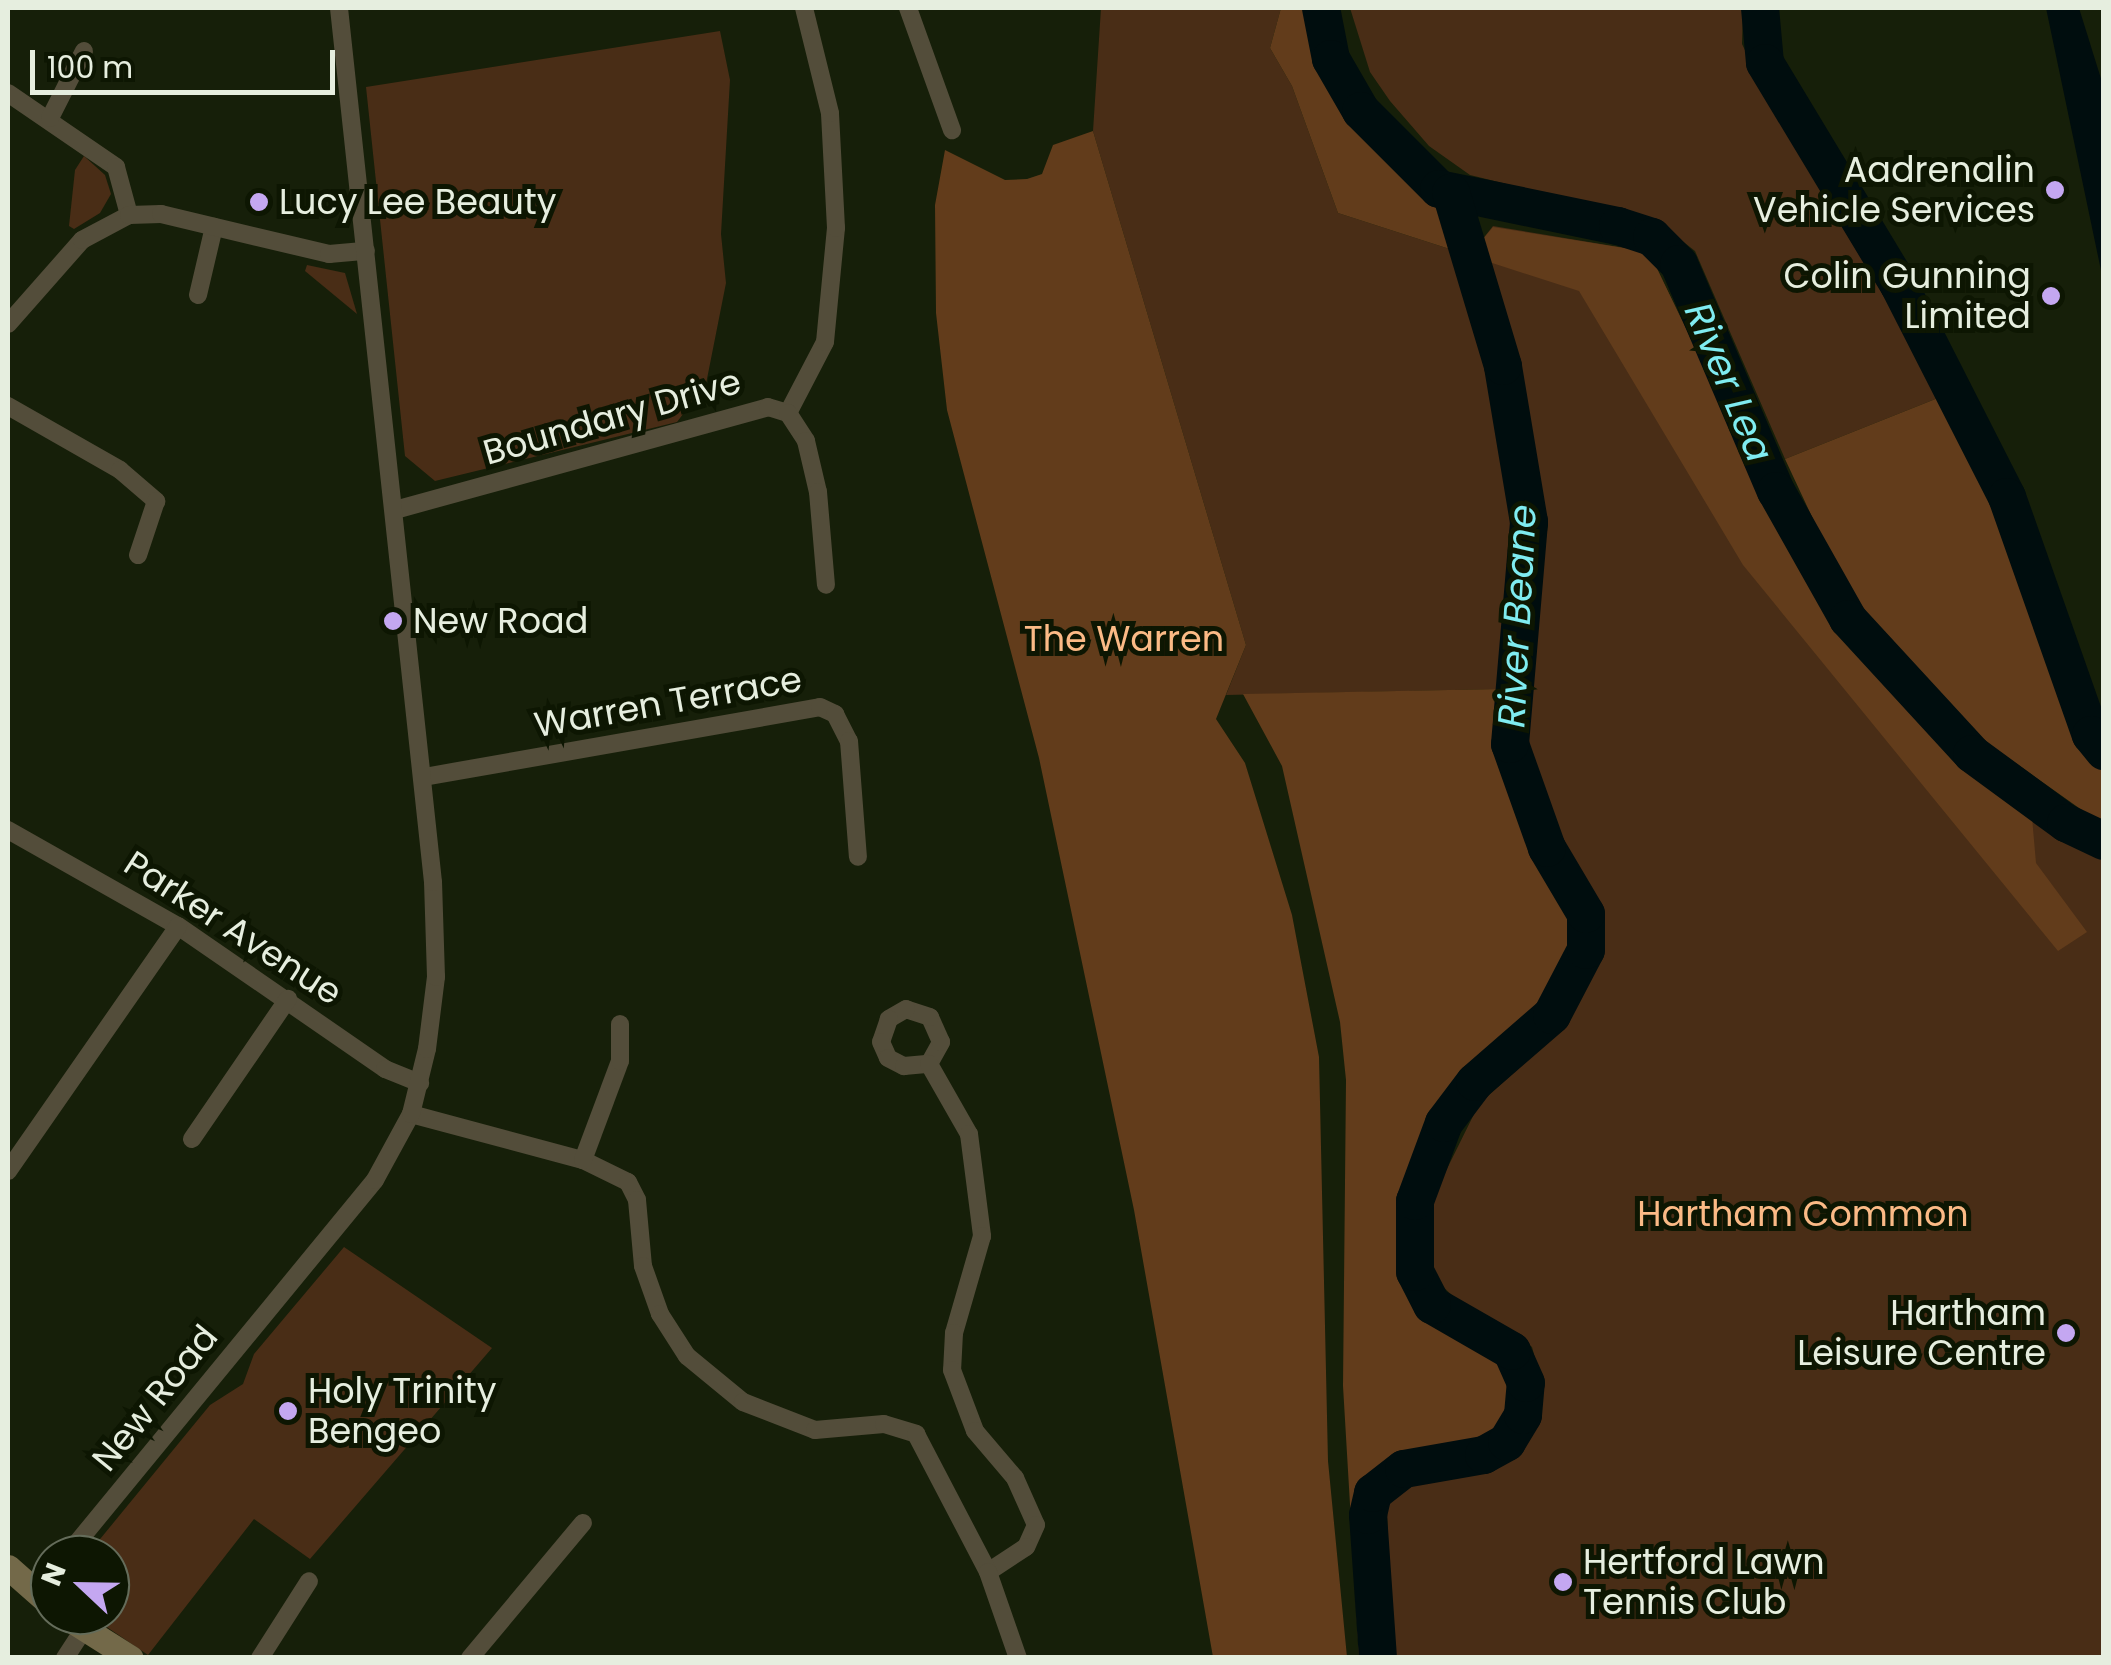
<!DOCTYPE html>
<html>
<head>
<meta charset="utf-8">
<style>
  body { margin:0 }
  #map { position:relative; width:2111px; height:1665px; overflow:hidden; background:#161f09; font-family:Poppins,sans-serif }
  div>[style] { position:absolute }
  .green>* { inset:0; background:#492d16 }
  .forest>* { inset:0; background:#623c1b }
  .water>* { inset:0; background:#000d0e }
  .river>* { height:38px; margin:-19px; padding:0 19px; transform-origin:19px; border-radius:19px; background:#000d0e }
  .minor>* { height:18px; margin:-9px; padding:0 9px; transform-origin:9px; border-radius:9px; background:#534d3a }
  .secondary>* { height:25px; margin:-12.5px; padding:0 12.5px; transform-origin:12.5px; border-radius:12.5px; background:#736949 }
  .dots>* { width:28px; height:28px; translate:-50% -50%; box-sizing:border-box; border:5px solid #0d1602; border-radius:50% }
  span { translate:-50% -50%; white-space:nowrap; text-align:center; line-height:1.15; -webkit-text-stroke:10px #0d1602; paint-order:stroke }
  .poi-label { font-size:35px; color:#e6eedf }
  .right { translate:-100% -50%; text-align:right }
  .left { translate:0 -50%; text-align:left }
  .street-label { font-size:35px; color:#e6eedf }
  .park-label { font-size:35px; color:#fbba86 }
  .water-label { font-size:38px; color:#7fecf0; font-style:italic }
  .frame { position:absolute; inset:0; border:10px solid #e6eedf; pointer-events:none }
  .north { position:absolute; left:30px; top:1535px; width:100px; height:100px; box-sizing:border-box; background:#0d1602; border:2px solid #646c5a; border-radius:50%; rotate:292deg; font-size:28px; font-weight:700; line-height:40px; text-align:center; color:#e6eedf }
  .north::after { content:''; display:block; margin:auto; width:35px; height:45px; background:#c4a7f1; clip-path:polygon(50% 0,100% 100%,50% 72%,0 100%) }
  .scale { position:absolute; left:30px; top:50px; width:305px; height:45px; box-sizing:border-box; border:5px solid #e6eedf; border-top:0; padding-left:12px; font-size:30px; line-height:35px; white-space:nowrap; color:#e6eedf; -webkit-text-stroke:8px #0d1602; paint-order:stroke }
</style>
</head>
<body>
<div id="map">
  <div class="green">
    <i style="clip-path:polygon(1101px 8px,1281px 8px,1270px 48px,1292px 86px,1338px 213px,1462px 253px,1500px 397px,1518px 518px,1520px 547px,1499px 689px,1226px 695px,1246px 645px,1093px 131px)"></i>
    <i style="clip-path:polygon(1350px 8px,1743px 8px,1742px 44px,1780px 122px,1943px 396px,1785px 459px,1695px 251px,1657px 221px,1470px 175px,1429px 146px,1390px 101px,1370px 72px)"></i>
    <i style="clip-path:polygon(720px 31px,730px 80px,721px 234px,726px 283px,706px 384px,677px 422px,435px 481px,405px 456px,366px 87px)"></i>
    <i style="clip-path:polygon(84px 156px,105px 175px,111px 194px,100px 213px,74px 229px,69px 226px,75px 170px)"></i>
    <i style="clip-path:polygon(1493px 226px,1649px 252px,1817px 601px,1864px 663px,1956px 754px,2103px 851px,2103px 1657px,1392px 1658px,1387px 1510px,1393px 1487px,1405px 1475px,1492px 1466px,1519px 1446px,1543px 1388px,1532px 1347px,1511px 1330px,1474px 1316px,1439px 1283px,1424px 1244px,1433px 1197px,1479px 1104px,1567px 1025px,1583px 994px,1599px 918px,1549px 820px,1528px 757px,1523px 695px,1548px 525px,1478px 245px)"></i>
    <i style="clip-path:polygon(307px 265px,345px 273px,357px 314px,305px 271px)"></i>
    <i style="clip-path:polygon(344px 1247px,492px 1348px,310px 1559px,254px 1519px,148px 1655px,89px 1615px,110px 1615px,110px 1555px,87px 1555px,210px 1405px,243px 1384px,254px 1354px)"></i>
  </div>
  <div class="forest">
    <i style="clip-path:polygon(1281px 8px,1317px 8px,1314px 47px,1347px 116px,1445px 197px,1462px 253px,1338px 213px,1292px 86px,1270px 48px)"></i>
    <i style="clip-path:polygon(1093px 131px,1246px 645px,1216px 719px,1245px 763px,1292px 915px,1319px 1057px,1328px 1461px,1347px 1657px,1213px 1657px,1134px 1210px,1039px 758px,947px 410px,936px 313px,935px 205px,945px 150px,1005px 180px,1027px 179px,1042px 174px,1053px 145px)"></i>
    <i style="clip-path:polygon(1493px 227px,1649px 252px,1817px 600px,1864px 663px,1956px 754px,2031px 806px,2036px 863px,2087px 932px,2058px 951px,1743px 565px,1579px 291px,1483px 260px,1478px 245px)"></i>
    <i style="clip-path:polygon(1943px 396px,2014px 539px,2081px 735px,2103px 764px,2103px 825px,1969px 730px,1855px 609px,1785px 459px)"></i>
    <i style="clip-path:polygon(1499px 689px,1506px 750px,1540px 850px,1575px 905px,1580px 936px,1568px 986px,1548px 1010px,1480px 1058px,1445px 1101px,1397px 1213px,1396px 1258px,1414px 1299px,1446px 1329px,1496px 1354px,1511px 1375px,1514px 1396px,1510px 1420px,1479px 1445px,1391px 1460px,1363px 1488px,1359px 1510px,1371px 1657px,1359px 1657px,1343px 1386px,1346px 1080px,1340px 1022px,1282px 766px,1243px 694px)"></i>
  </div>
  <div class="water">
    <i style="clip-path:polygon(2046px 8px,2079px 8px,2103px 85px,2103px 280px)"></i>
  </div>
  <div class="river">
    <i style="left:1321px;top:8px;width:52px;rotate:78.9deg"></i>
    <i style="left:1331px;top:59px;width:60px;rotate:60deg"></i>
    <i style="left:1361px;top:111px;width:110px;rotate:45deg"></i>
    <i style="left:1439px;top:189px;width:183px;rotate:11.7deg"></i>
    <i style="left:1618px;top:226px;width:36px;rotate:18deg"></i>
    <i style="left:1652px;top:237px;width:38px;rotate:45deg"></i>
    <i style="left:1679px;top:264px;width:247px;rotate:66.9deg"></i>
    <i style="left:1776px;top:491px;width:147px;rotate:60.6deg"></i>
    <i style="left:1848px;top:619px;width:183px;rotate:47.4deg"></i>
    <i style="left:1972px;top:754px;width:117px;rotate:36.3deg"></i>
    <i style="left:2066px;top:823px;width:42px;rotate:25.3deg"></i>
    <i style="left:1760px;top:8px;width:55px;rotate:84.8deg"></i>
    <i style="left:1765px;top:63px;width:259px;rotate:58.9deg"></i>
    <i style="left:1899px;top:285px;width:238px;rotate:63deg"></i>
    <i style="left:2007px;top:497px;width:252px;rotate:70.6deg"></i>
    <i style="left:2091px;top:735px;width:21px;rotate:51deg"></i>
    <i style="left:1378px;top:1658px;width:143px;rotate:-94deg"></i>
    <i style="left:1368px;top:1515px;width:23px;rotate:-77deg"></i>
    <i style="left:1373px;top:1493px;width:39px;rotate:-38deg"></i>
    <i style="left:1404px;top:1469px;width:81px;rotate:-9.9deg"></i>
    <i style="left:1484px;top:1455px;width:26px;rotate:-29deg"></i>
    <i style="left:1507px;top:1442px;width:31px;rotate:-59deg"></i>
    <i style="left:1523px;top:1415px;width:32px;rotate:-85deg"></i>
    <i style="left:1526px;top:1383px;width:35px;rotate:-114deg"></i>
    <i style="left:1512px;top:1351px;width:92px;rotate:-150.1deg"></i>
    <i style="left:1432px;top:1305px;width:37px;rotate:-117deg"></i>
    <i style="left:1415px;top:1272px;width:71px;rotate:-90deg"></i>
    <i style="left:1415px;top:1201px;width:83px;rotate:-69.6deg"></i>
    <i style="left:1444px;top:1123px;width:51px;rotate:-52.9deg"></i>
    <i style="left:1475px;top:1082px;width:102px;rotate:-41deg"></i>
    <i style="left:1552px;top:1015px;width:73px;rotate:-62.4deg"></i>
    <i style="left:1586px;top:950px;width:36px;rotate:-90deg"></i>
    <i style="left:1586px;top:914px;width:77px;rotate:-120.6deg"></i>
    <i style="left:1547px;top:848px;width:110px;rotate:-109.6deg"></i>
    <i style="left:1510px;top:744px;width:223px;rotate:-85.1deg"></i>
    <i style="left:1529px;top:522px;width:158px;rotate:-99.5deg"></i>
    <i style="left:1503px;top:366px;width:181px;rotate:-106.7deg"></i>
  </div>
  <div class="minor">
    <i style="left:908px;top:8px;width:130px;rotate:70.2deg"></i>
    <i style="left:8px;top:93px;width:131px;rotate:34.4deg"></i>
    <i style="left:116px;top:167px;width:50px;rotate:74.8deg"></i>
    <i style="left:50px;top:118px;width:75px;rotate:-63.1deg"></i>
    <i style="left:198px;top:295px;width:70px;rotate:-76.8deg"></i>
    <i style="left:8px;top:324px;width:112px;rotate:-48.6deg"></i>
    <i style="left:82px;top:240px;width:53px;rotate:-28deg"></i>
    <i style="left:129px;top:215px;width:32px;rotate:-2deg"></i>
    <i style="left:161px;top:214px;width:173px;rotate:13.4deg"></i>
    <i style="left:329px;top:254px;width:37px;rotate:-5deg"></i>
    <i style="left:8px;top:406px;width:129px;rotate:29.7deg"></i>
    <i style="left:120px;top:470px;width:48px;rotate:40.7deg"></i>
    <i style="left:156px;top:501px;width:57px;rotate:108.4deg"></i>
    <i style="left:788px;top:413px;width:80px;rotate:-62.5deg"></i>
    <i style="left:825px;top:342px;width:115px;rotate:-84.5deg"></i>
    <i style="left:836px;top:228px;width:115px;rotate:-93deg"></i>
    <i style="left:830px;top:113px;width:108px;rotate:-103.9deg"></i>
    <i style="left:395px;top:510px;width:387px;rotate:-15.4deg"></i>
    <i style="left:768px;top:407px;width:21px;rotate:17deg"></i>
    <i style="left:788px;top:413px;width:33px;rotate:57deg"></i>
    <i style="left:806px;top:441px;width:52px;rotate:76.8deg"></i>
    <i style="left:818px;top:492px;width:93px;rotate:85.1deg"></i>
    <i style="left:424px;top:777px;width:402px;rotate:-10deg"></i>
    <i style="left:820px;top:707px;width:17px;rotate:25deg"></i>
    <i style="left:835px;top:714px;width:30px;rotate:63deg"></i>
    <i style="left:849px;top:741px;width:116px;rotate:85.6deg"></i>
    <i style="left:8px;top:830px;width:195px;rotate:29.5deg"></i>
    <i style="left:178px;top:926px;width:252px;rotate:34.6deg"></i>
    <i style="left:385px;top:1069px;width:38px;rotate:22deg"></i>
    <i style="left:929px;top:1064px;width:25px;rotate:-61deg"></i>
    <i style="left:941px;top:1042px;width:27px;rotate:-114deg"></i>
    <i style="left:930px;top:1017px;width:25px;rotate:-162deg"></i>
    <i style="left:906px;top:1009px;width:20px;rotate:150deg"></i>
    <i style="left:889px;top:1019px;width:24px;rotate:109deg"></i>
    <i style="left:881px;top:1042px;width:17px;rotate:66deg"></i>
    <i style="left:888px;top:1058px;width:18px;rotate:27deg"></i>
    <i style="left:904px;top:1066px;width:25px;rotate:-5deg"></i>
    <i style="left:929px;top:1064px;width:81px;rotate:60.3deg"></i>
    <i style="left:969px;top:1134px;width:103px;rotate:82.7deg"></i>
    <i style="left:982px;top:1236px;width:101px;rotate:106.1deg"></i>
    <i style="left:954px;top:1333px;width:37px;rotate:93deg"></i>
    <i style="left:952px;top:1370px;width:65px;rotate:69.3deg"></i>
    <i style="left:975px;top:1431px;width:62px;rotate:49.6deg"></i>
    <i style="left:1015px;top:1478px;width:51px;rotate:65.9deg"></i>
    <i style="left:1036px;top:1525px;width:24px;rotate:114deg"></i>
    <i style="left:1026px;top:1547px;width:45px;rotate:146.7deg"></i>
    <i style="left:411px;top:1114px;width:178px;rotate:15deg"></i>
    <i style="left:583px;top:1160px;width:50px;rotate:26.1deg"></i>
    <i style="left:628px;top:1182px;width:20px;rotate:63deg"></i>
    <i style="left:637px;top:1200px;width:66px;rotate:84.8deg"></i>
    <i style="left:643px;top:1266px;width:51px;rotate:70.5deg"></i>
    <i style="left:660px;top:1314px;width:50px;rotate:57.3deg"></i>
    <i style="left:687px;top:1356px;width:72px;rotate:39.4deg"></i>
    <i style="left:743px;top:1402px;width:77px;rotate:21.3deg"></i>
    <i style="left:815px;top:1430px;width:69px;rotate:-5deg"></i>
    <i style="left:884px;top:1424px;width:34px;rotate:17deg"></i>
    <i style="left:916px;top:1434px;width:156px;rotate:62.4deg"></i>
    <i style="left:988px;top:1572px;width:91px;rotate:70.8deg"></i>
    <i style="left:192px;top:1139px;width:170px;rotate:-55.6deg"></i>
    <i style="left:583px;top:1160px;width:106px;rotate:-69.5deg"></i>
    <i style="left:620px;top:1061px;width:37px;rotate:-90deg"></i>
    <i style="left:8px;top:1171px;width:298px;rotate:-55.2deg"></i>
    <i style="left:67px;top:1555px;width:485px;rotate:-50.6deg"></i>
    <i style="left:375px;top:1180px;width:75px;rotate:-61.4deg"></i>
    <i style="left:411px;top:1114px;width:67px;rotate:-76.2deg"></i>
    <i style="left:427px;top:1049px;width:73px;rotate:-82.9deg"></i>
    <i style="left:436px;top:977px;width:95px;rotate:-91.8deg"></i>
    <i style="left:433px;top:882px;width:879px;rotate:-96.14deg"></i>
    <i style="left:37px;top:1592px;width:21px;rotate:-51deg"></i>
    <i style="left:65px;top:1658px;width:35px;rotate:-57deg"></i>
    <i style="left:260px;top:1658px;width:91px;rotate:-57.5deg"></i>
    <i style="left:470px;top:1658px;width:176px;rotate:-50.1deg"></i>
  </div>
  <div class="secondary">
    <i style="left:8px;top:1567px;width:56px;rotate:41.4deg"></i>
    <i style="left:63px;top:1615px;width:80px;rotate:32.3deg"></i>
  </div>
  <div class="dots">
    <i style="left:2055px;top:190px;background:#c4a7f1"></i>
    <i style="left:259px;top:202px;background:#c4a7f1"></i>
    <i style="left:2051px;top:296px;background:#c4a7f1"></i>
    <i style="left:393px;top:621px;background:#c4a7f1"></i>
    <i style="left:2066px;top:1333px;background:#c4a7f1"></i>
    <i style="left:288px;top:1411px;background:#c4a7f1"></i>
    <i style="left:1563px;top:1582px;background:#c4a7f1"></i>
  </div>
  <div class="poi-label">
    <span class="right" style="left:2035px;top:190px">Aadrenalin<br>Vehicle Services</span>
    <span class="left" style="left:279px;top:202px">Lucy Lee Beauty</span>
    <span class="right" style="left:2031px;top:296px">Colin Gunning<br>Limited</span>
    <span class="left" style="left:413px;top:621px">New Road</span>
    <span class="right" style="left:2046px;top:1333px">Hartham<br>Leisure Centre</span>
    <span class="left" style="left:308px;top:1411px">Holy Trinity<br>Bengeo</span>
    <span class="left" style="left:1583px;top:1582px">Hertford Lawn<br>Tennis Club</span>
  </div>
  <div class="street-label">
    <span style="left:612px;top:417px;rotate:-16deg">Boundary Drive</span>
    <span style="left:668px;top:702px;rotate:-10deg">Warren Terrace</span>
    <span style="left:233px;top:928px;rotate:33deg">Parker Avenue</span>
    <span style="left:155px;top:1398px;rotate:-51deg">New Road</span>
  </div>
  <div class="park-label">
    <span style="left:1124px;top:639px">The Warren</span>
    <span style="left:1803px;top:1214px">Hartham Common</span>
  </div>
  <div class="water-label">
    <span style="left:1729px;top:382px;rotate:67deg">River Lea</span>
    <span style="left:1517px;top:616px;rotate:-87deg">River Beane</span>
  </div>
  <div class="frame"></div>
  <div class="north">N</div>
  <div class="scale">100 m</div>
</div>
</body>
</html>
